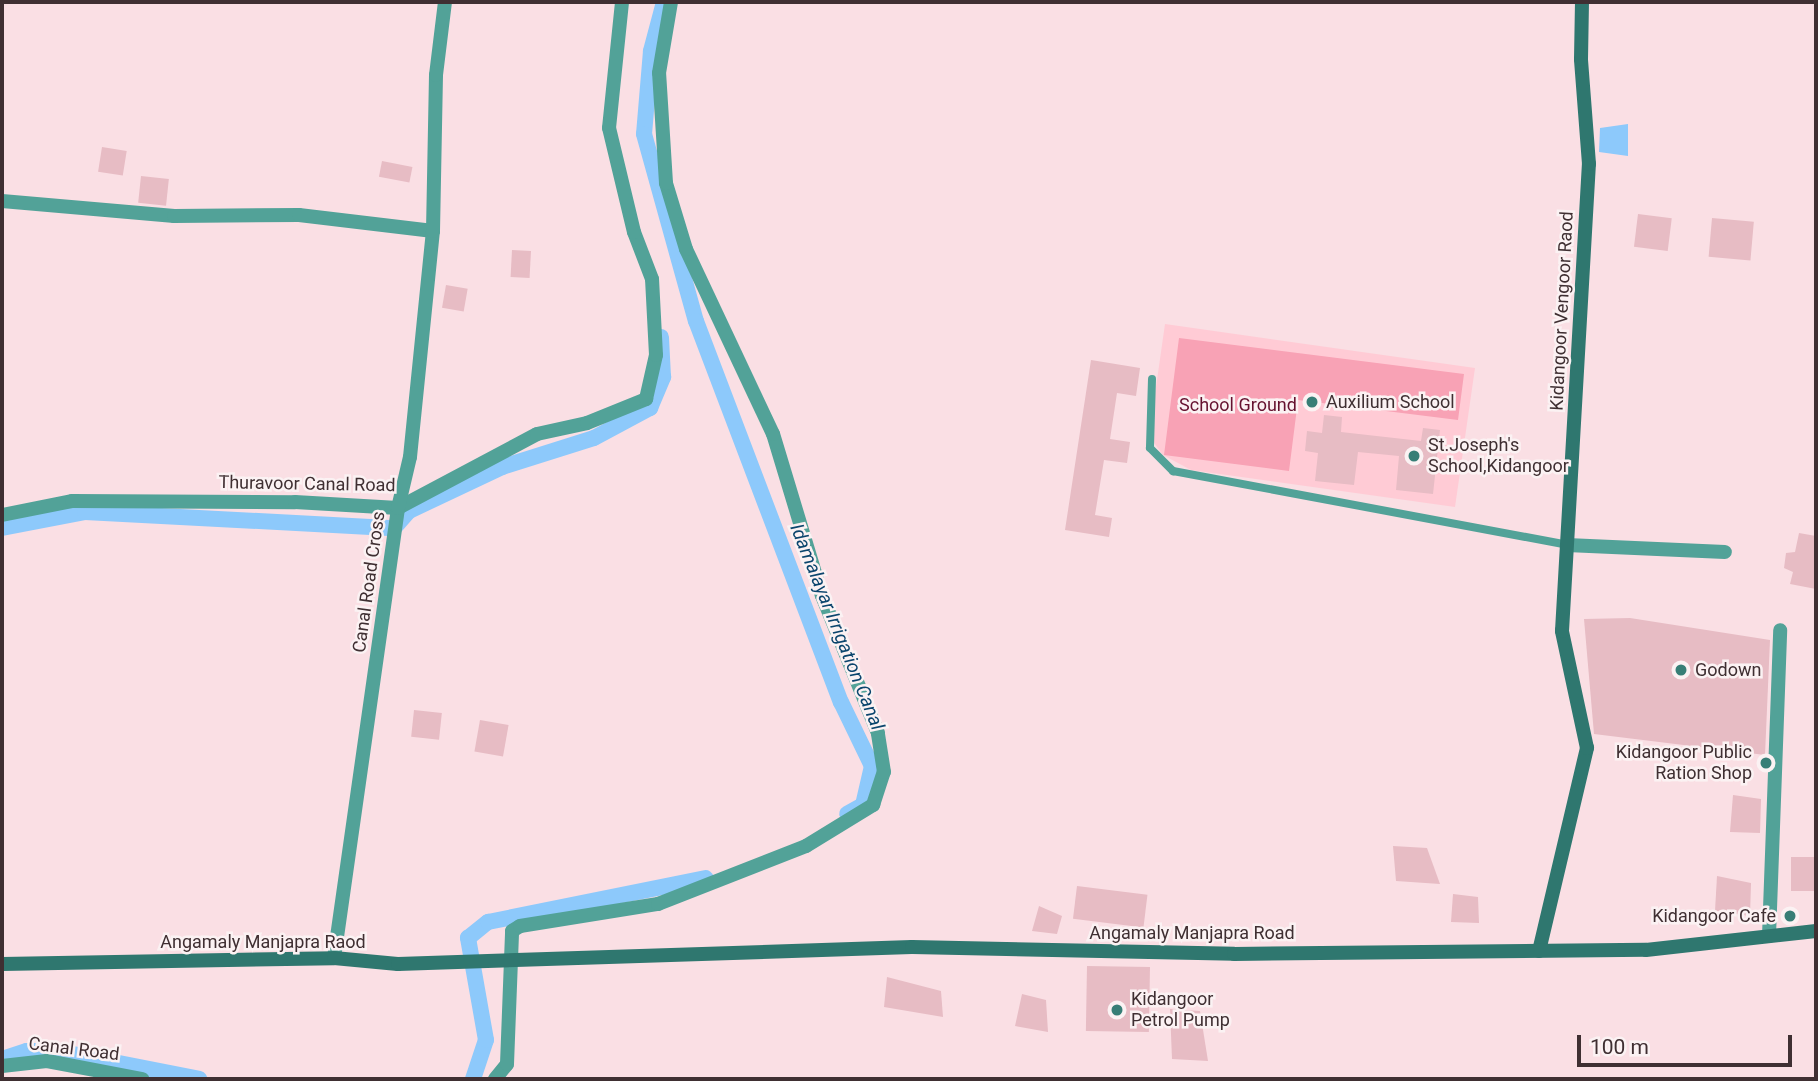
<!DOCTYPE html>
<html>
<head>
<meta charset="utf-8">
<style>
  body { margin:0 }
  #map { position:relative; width:1818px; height:1081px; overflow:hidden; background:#fadfe4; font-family:Roboto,sans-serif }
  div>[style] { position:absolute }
  .built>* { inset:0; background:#ffcbd5 }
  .green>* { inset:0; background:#f8a2b5 }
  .water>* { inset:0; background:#8dc9fb }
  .canal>* { height:16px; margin:-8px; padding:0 8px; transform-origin:8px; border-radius:8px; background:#8dc9fb }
  .building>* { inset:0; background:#e7bcc4; transform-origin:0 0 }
  .lane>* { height:8px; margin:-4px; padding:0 4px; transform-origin:4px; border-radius:4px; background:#52a298 }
  .street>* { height:14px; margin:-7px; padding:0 7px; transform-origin:7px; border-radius:7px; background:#52a298 }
  .secondary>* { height:14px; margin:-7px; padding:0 7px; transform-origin:7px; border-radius:7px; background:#2f776f }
  .dots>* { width:19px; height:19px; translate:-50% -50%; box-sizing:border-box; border:4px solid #fbf2f3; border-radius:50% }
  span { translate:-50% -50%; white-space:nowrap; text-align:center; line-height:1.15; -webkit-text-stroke:5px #fbf2f3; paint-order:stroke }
  .street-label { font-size:18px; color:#3f2f32 }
  .poi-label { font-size:18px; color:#3f2f32 }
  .left { translate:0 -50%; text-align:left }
  .right { translate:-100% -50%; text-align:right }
  .park-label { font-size:18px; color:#661230 }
  .water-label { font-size:19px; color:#0b456d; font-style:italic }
  .frame { position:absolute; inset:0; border:4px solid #3f2f32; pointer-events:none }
  .scale { position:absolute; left:1577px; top:1035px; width:215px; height:32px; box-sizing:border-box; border:4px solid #3f2f32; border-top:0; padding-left:9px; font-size:21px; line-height:24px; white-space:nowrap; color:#3f2f32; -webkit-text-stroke:5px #fbf2f3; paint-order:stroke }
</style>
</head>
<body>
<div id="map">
  <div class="built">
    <i style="clip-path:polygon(1165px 324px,1475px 368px,1455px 507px,1191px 470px,1163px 455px,1149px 436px)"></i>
  </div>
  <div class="green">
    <i style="clip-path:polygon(1179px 338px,1464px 374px,1458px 420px,1298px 400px,1289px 471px,1164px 455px)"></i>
  </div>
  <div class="water">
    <i style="clip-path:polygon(1628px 124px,1628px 156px,1599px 152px,1600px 128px)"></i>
  </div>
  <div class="canal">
    <i style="left:664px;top:2px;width:51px;rotate:104.9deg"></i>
    <i style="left:651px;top:51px;width:83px;rotate:94.8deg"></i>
    <i style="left:644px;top:134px;width:194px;rotate:74.5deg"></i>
    <i style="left:696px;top:321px;width:408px;rotate:69.2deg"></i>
    <i style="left:841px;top:702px;width:71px;rotate:64.2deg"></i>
    <i style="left:872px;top:766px;width:40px;rotate:103deg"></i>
    <i style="left:863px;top:805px;width:18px;rotate:151deg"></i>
    <i style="left:2px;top:528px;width:85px;rotate:-10.9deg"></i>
    <i style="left:85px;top:512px;width:309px;rotate:3deg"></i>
    <i style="left:394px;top:528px;width:23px;rotate:-49deg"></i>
    <i style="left:409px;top:511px;width:103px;rotate:-25.3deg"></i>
    <i style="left:502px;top:467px;width:96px;rotate:-17.5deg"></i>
    <i style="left:594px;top:438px;width:64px;rotate:-28.2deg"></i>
    <i style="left:650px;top:408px;width:34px;rotate:-67deg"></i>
    <i style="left:663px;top:377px;width:40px;rotate:-92.9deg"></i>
    <i style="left:2px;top:1059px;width:26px;rotate:-18deg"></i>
    <i style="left:27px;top:1051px;width:31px"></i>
    <i style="left:58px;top:1051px;width:144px;rotate:11.2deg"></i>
    <i style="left:473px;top:1079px;width:41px;rotate:-71.6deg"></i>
    <i style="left:486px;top:1040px;width:104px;rotate:-100deg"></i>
    <i style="left:468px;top:938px;width:26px;rotate:-39deg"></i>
    <i style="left:488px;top:922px;width:222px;rotate:-11.4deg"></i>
  </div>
  <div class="building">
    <i style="left:102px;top:147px;width:25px;height:25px;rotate:9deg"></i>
    <i style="left:382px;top:161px;width:31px;height:16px;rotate:11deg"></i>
    <i style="left:141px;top:176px;width:28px;height:27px;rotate:6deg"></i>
    <i style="left:1638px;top:214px;width:34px;height:33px;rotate:7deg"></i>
    <i style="left:1712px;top:218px;width:42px;height:39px;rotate:5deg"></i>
    <i style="left:512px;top:250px;width:19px;height:27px;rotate:3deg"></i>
    <i style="left:446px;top:285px;width:22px;height:23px;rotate:10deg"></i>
    <i style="clip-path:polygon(1091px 360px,1140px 368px,1136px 396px,1117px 393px,1110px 439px,1130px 442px,1127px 463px,1104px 460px,1095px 515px,1112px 518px,1109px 537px,1065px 530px)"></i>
    <i style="clip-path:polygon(1324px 415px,1342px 417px,1341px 432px,1421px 441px,1423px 428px,1440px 430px,1433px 494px,1396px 490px,1399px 456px,1358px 452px,1354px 485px,1315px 481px,1318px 453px,1305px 451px,1307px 431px,1322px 433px)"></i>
    <i style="clip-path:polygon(1799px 533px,1816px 536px,1816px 589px,1790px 584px,1793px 572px,1784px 568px,1786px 553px,1795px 552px)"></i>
    <i style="clip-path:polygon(1630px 618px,1770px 640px,1765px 755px,1594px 734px,1584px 619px)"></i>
    <i style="left:414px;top:710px;width:28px;height:27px;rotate:6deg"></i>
    <i style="left:480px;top:720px;width:29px;height:32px;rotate:10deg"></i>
    <i style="clip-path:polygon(1733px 795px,1761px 799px,1760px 833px,1730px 832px)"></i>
    <i style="clip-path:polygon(1393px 846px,1427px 848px,1440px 884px,1396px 881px)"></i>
    <i style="left:1791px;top:857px;width:25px;height:34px"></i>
    <i style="clip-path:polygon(1717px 876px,1751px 883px,1750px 916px,1715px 911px)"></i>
    <i style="left:1077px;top:886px;width:71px;height:33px;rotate:7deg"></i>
    <i style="clip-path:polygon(1453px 894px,1478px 897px,1479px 923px,1451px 922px)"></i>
    <i style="clip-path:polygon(1039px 906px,1062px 916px,1057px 934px,1032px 931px)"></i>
    <i style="left:1087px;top:966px;width:63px;height:65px;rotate:1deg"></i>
    <i style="clip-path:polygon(887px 977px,941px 991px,943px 1017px,884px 1007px)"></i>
    <i style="clip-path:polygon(1022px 994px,1046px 1000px,1048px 1032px,1015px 1026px)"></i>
    <i style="clip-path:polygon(1170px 1009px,1200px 1011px,1208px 1061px,1172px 1059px)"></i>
  </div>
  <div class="lane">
    <i style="left:1152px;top:379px;width:69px;rotate:91.7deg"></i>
    <i style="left:1150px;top:448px;width:33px;rotate:45deg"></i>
    <i style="left:1173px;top:471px;width:401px;rotate:10.6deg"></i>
  </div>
  <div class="street">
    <i style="left:2px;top:201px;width:173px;rotate:5deg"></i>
    <i style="left:174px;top:216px;width:125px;rotate:-0.5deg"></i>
    <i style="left:299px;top:215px;width:135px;rotate:6.8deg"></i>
    <i style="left:2px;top:515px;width:71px;rotate:-11.3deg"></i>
    <i style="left:72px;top:501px;width:223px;rotate:0.3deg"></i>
    <i style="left:295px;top:502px;width:103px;rotate:3.3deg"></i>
    <i style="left:398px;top:508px;width:157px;rotate:-28deg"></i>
    <i style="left:537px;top:434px;width:51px;rotate:-12.4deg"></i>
    <i style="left:587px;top:423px;width:64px;rotate:-22.1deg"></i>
    <i style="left:646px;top:399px;width:45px;rotate:-77.2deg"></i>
    <i style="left:656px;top:355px;width:76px;rotate:-93deg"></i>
    <i style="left:652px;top:279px;width:50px;rotate:-111deg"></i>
    <i style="left:634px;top:232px;width:107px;rotate:-103.5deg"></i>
    <i style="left:609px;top:128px;width:127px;rotate:-84.1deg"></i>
    <i style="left:1567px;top:545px;width:158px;rotate:2.5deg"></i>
    <i style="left:1769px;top:936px;width:306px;rotate:-87.9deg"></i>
    <i style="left:334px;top:958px;width:455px;rotate:-81.9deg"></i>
    <i style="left:398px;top:508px;width:52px;rotate:-76.8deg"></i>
    <i style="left:410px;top:457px;width:227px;rotate:-84.2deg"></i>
    <i style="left:433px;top:231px;width:156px;rotate:-88.9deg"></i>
    <i style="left:436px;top:75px;width:74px;rotate:-83deg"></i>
    <i style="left:2px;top:1066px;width:45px;rotate:-6.3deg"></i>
    <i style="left:47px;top:1061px;width:97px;rotate:10.7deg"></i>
    <i style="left:495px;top:1079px;width:19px;rotate:-51deg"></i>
    <i style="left:507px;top:1064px;width:133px;rotate:-87.8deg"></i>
    <i style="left:512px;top:931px;width:9px;rotate:-32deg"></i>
    <i style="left:520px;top:926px;width:140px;rotate:-9.1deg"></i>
    <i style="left:658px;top:904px;width:159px;rotate:-21.4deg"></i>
    <i style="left:806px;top:846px;width:79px;rotate:-31.5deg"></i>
    <i style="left:873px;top:805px;width:35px;rotate:-72deg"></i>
    <i style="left:884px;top:772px;width:39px;rotate:-99deg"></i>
    <i style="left:878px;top:733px;width:148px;rotate:-112.2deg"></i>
    <i style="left:822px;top:596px;width:169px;rotate:-106.8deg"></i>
    <i style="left:773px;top:434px;width:204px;rotate:-115.2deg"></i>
    <i style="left:686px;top:249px;width:69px;rotate:-106.9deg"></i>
    <i style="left:666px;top:183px;width:110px;rotate:-93.6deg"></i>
    <i style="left:659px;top:73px;width:72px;rotate:-80.4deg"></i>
  </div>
  <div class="secondary">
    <i style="left:1539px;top:951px;width:209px;rotate:-76.7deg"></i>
    <i style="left:1587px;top:748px;width:120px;rotate:-102.1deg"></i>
    <i style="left:1562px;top:631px;width:468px;rotate:-86.7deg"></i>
    <i style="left:1589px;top:164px;width:105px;rotate:-94.4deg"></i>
    <i style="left:1581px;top:59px;width:57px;rotate:-89deg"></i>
    <i style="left:2px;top:964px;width:332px;rotate:-1deg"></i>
    <i style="left:334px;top:958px;width:64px;rotate:5.4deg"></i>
    <i style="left:398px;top:964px;width:514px;rotate:-1.89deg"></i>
    <i style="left:912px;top:947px;width:322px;rotate:1.2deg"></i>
    <i style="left:1234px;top:954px;width:412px;rotate:-0.6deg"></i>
    <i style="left:1646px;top:950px;width:171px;rotate:-6.4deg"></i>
  </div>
  <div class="dots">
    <i style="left:1312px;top:402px;background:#377e76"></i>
    <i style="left:1414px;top:456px;background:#377e76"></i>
    <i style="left:1681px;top:670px;background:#377e76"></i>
    <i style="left:1766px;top:763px;background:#377e76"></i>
    <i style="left:1790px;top:916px;background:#377e76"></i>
    <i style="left:1117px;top:1010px;background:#377e76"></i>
  </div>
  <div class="street-label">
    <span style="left:1562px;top:311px;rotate:-87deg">Kidangoor Vengoor Raod</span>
    <span style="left:307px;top:484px;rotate:1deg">Thuravoor Canal Road</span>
    <span style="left:369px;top:582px;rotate:-82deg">Canal Road Cross</span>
    <span style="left:1192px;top:933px">Angamaly Manjapra Road</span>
    <span style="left:263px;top:942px">Angamaly Manjapra Raod</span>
    <span style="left:74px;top:1049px;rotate:7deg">Canal Road</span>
  </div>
  <div class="poi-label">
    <span class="left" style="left:1326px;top:402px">Auxilium School</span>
    <span class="left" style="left:1428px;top:456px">St.Joseph's<br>School,Kidangoor</span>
    <span class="left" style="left:1695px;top:670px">Godown</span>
    <span class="right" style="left:1752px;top:763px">Kidangoor Public<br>Ration Shop</span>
    <span class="right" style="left:1776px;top:916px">Kidangoor Cafe</span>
    <span class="left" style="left:1131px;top:1010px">Kidangoor<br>Petrol Pump</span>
  </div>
  <div class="park-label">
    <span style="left:1238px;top:405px">School Ground</span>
  </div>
  <div class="water-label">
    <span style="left:837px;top:627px;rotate:68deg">Idamalayar Irrigation Canal</span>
  </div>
  <div class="frame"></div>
  <div class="scale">100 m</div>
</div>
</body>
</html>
